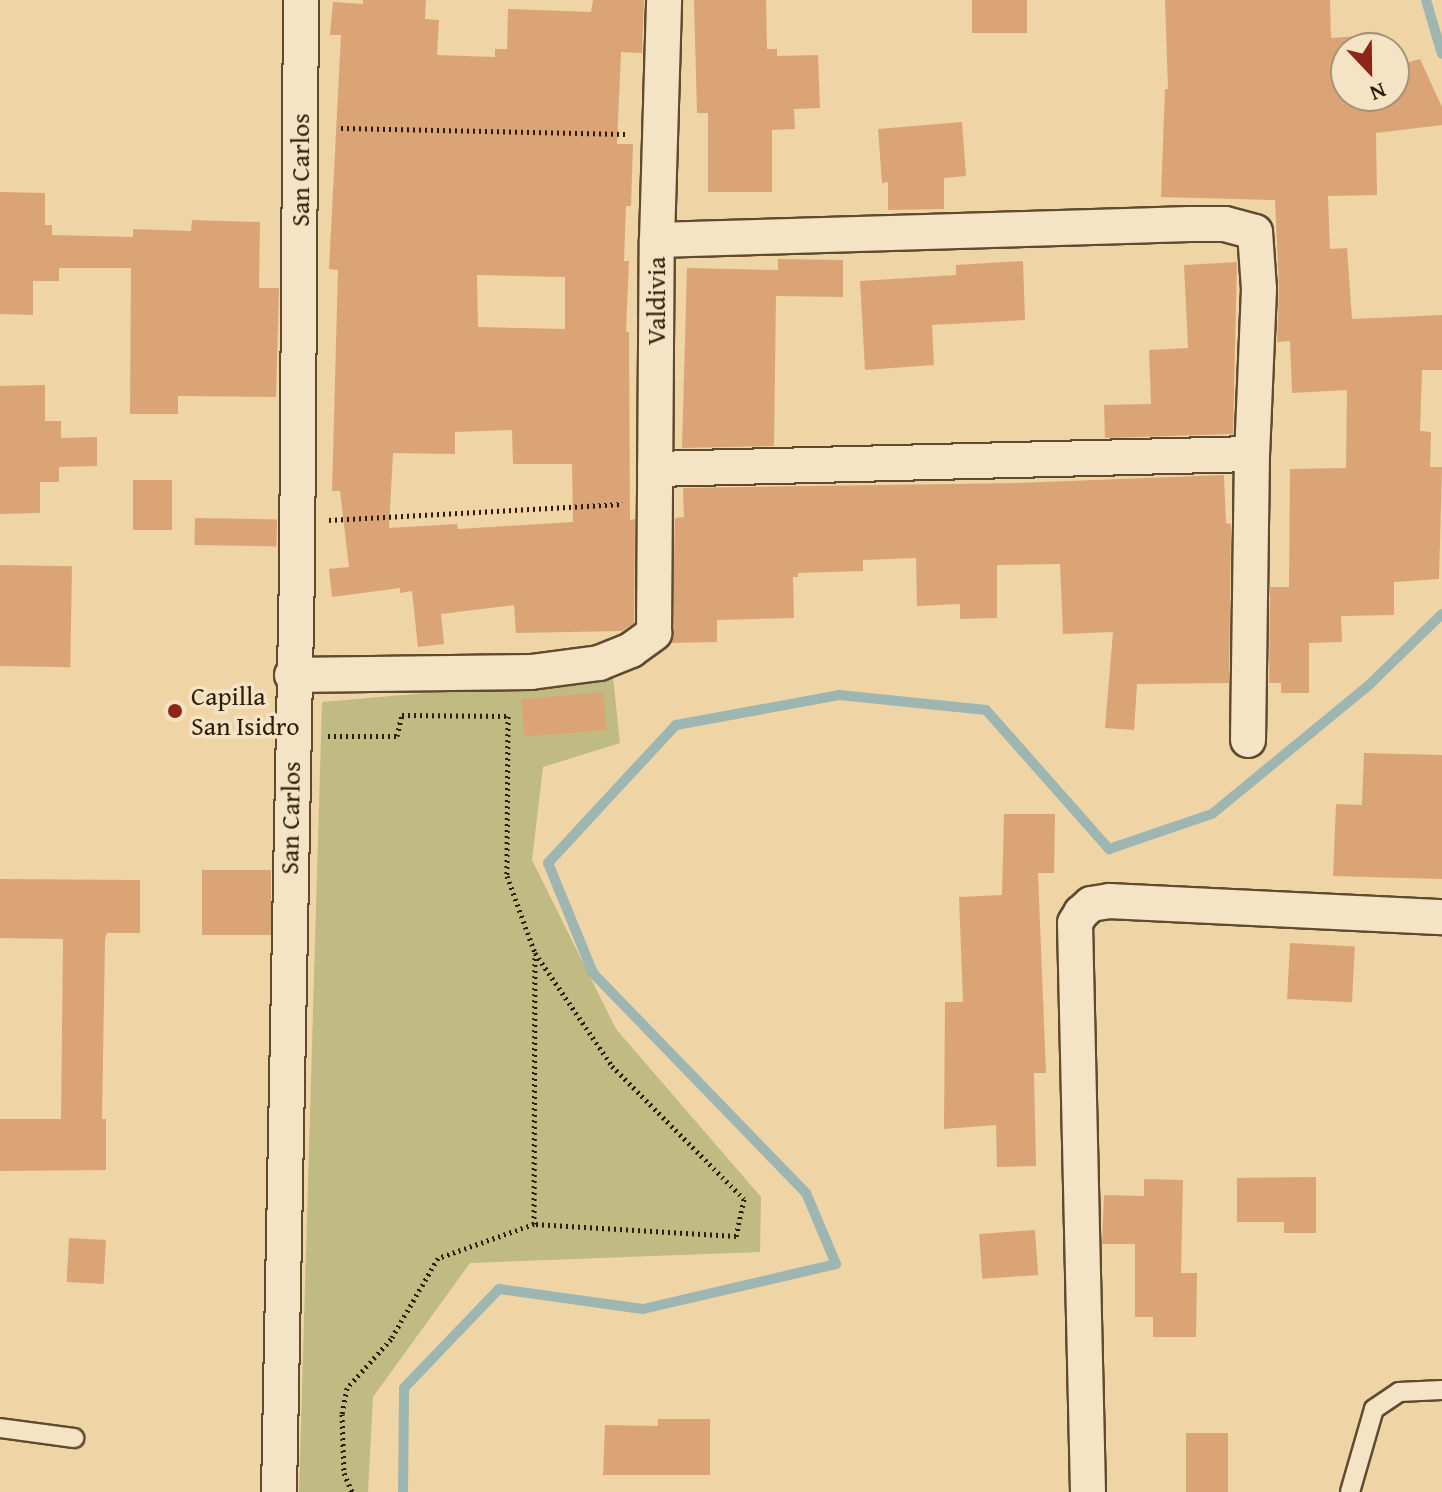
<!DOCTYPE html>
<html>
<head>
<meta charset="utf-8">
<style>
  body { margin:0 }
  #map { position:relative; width:1442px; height:1492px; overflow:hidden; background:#efd4a6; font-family:"Gentium Book Plus",serif }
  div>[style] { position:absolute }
  .green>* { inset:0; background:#c0bb82 }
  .stream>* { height:10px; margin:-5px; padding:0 5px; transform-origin:5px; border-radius:5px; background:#9db6b1 }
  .building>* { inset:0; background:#dba477; transform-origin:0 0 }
  .path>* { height:5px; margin-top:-2.5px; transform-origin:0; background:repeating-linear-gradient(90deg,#301d06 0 2px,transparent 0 6px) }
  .roads { filter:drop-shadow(2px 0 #604b2e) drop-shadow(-2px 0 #604b2e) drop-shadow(0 2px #604b2e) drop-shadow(0 -2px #604b2e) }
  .service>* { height:18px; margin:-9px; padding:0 9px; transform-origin:9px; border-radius:9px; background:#f5e3c5 }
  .minor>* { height:34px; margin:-17px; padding:0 17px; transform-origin:17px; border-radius:17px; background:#f5e3c5 }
  .dots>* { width:22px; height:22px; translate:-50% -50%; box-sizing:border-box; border:4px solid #f5e3c5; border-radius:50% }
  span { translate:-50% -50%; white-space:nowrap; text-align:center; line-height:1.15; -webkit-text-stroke:7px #f5e3c5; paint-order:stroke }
  .street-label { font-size:26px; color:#301d06 }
  .poi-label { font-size:26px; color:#301d06 }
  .left { translate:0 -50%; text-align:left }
  .north { position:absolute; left:1330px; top:32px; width:80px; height:80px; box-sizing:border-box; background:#f5e3c5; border:2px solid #a69479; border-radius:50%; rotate:158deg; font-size:22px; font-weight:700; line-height:32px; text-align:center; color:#301d06 }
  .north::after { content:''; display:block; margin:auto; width:28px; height:36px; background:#8f2418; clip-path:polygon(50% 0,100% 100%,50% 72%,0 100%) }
</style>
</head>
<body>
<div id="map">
  <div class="green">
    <i style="clip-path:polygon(613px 677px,620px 743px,543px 767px,532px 860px,616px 1029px,761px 1197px,760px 1252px,470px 1263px,373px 1397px,368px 1492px,299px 1492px,322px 702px)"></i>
  </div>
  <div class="stream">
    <i style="left:1426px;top:0;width:56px;rotate:73.5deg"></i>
    <i style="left:403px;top:1492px;width:104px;rotate:-89.4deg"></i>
    <i style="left:404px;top:1388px;width:137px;rotate:-46.2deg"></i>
    <i style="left:499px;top:1289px;width:145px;rotate:7.9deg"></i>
    <i style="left:643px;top:1309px;width:198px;rotate:-13.1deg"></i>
    <i style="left:836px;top:1264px;width:77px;rotate:-112.9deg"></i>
    <i style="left:806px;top:1193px;width:306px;rotate:-134.1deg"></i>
    <i style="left:593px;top:973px;width:119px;rotate:-112.2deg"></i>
    <i style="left:548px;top:863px;width:188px;rotate:-47.2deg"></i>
    <i style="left:676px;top:725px;width:166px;rotate:-10.4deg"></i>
    <i style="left:839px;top:695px;width:148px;rotate:5.8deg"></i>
    <i style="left:986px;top:710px;width:186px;rotate:48.5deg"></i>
    <i style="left:1109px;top:849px;width:109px;rotate:-18.8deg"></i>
    <i style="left:1212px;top:814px;width:205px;rotate:-39.4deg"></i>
    <i style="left:1370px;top:684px;width:100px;rotate:-44.2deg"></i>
  </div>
  <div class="building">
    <i style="clip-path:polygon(evenodd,363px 0,426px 0,425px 19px,439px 20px,437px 55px,495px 57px,495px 49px,507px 49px,508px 9px,591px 12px,593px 0,644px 0,642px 53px,621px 52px,617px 144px,633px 144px,631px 206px,626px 206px,624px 261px,629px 261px,626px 332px,629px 332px,630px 520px,635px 519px,634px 623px,622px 631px,516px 633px,514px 605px,441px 614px,444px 644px,418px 647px,412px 591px,400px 593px,400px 588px,332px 597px,329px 569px,349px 567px,340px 491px,332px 491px,338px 270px,329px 269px,341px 35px,330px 35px,333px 2px,363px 4px,363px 0,477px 275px,565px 277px,565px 329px,478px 327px,477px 275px,363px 0,512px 430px,513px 464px,572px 464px,573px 522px,458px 529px,457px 524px,389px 528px,393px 453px,455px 454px,455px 432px,512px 430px)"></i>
    <i style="clip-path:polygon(694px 0,766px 0,767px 49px,777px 49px,777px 56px,818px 55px,820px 108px,794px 109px,795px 129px,772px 130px,772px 192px,708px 192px,708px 113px,697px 113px)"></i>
    <i style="left:972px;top:0;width:55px;height:33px"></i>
    <i style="clip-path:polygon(1165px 0,1330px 0,1331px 38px,1359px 36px,1360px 48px,1346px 48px,1346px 96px,1394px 96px,1394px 66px,1420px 59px,1442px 107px,1442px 125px,1376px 133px,1377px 195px,1328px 196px,1330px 249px,1347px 248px,1352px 319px,1442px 315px,1442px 370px,1422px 370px,1420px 431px,1431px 432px,1430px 467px,1442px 467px,1439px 579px,1394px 582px,1394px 615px,1341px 616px,1342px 642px,1309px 643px,1309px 693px,1281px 693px,1281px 683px,1269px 683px,1270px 587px,1289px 587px,1290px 469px,1346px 468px,1347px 390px,1292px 393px,1290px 341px,1277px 342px,1279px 288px,1275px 200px,1161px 197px,1165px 89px,1168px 89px)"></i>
    <i style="clip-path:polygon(962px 122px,966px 176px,944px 178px,944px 209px,888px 210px,888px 182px,882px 183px,878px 129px)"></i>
    <i style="clip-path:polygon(0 192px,45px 193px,45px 225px,52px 225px,52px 235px,133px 237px,133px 229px,191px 231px,192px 220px,260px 222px,259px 288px,279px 288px,276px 397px,178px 396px,178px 414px,130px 414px,131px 268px,59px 268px,59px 281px,33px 281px,33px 315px,0 314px)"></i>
    <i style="clip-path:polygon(778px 259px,843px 260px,843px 297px,776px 296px,774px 446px,682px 448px,687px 268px,778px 270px)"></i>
    <i style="clip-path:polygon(1023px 261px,1025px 320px,932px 325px,934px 365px,865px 370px,860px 281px,956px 275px,956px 265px)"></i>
    <i style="clip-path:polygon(1237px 262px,1233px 434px,1105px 438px,1104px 405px,1151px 404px,1149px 350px,1188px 348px,1184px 265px)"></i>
    <i style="clip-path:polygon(45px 385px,45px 421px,61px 421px,61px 438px,97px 437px,97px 466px,59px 467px,59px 482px,40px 482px,40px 513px,0 514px,0 386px)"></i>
    <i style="clip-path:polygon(1224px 475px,1226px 523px,1231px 524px,1229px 683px,1137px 684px,1134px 730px,1105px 728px,1113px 632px,1063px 634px,1060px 564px,997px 565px,997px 618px,960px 619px,960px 604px,917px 606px,916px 558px,863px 560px,863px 571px,798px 573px,798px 577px,793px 577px,794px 618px,717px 620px,717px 642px,672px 643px,675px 518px,684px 517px,683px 488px,1017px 483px)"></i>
    <i style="left:133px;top:480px;width:39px;height:50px"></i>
    <i style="left:195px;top:518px;width:82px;height:27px;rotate:1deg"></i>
    <i style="left:0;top:565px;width:72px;height:101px;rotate:1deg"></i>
    <i style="left:603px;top:692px;width:38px;height:82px;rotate:85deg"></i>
    <i style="clip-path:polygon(1364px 753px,1442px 755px,1442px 879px,1333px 876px,1336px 804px,1362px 805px)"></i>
    <i style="clip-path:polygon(1004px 814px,1055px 814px,1054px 873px,1038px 873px,1046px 1073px,1034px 1073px,1036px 1166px,997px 1167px,996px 1125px,944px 1129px,945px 1002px,963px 1002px,959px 897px,1002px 895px)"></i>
    <i style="left:202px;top:870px;width:69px;height:65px"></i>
    <i style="clip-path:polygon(0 879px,140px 880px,140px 933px,107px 933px,105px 939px,102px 1119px,106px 1119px,106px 1170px,0 1171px,0 1119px,61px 1119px,63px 939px,0 938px)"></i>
    <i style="left:1290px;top:943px;width:65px;height:56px;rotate:3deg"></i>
    <i style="clip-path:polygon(1316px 1177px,1316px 1233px,1284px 1233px,1284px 1222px,1237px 1222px,1237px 1178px)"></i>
    <i style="clip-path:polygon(1144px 1179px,1183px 1180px,1181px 1273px,1197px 1273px,1196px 1337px,1153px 1337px,1153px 1317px,1135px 1317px,1135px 1244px,1102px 1244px,1104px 1195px,1144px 1196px)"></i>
    <i style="left:1035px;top:1230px;width:45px;height:56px;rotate:86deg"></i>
    <i style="left:69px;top:1238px;width:37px;height:44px;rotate:3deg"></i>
    <i style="clip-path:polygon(658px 1419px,710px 1419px,710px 1475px,603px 1475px,605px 1425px,658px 1426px)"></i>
    <i style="left:1186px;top:1433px;width:42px;height:59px"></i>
  </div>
  <div class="path">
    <i style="left:341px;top:128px;width:286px;rotate:1.2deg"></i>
    <i style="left:329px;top:520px;width:294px;rotate:-3.1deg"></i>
    <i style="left:328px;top:736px;width:69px"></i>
    <i style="left:397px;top:736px;width:22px;rotate:-77deg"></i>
    <i style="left:402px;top:715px;width:106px;rotate:0.5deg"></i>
    <i style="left:508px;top:716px;width:160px;rotate:90.4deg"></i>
    <i style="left:507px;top:876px;width:82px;rotate:70deg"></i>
    <i style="left:535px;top:953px;width:137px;rotate:55.7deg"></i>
    <i style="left:612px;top:1066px;width:187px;rotate:45.2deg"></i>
    <i style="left:744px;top:1199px;width:38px;rotate:102deg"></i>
    <i style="left:736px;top:1236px;width:202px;rotate:-176.6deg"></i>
    <i style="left:534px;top:1224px;width:102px;rotate:160.5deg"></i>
    <i style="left:438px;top:1258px;width:94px;rotate:120.1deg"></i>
    <i style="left:391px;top:1339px;width:66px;rotate:131.9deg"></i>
    <i style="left:347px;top:1388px;width:26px;rotate:101deg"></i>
    <i style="left:342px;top:1414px;width:59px;rotate:88.1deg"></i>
    <i style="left:344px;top:1473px;width:21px;rotate:67deg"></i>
    <i style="left:534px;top:1224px;width:271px;rotate:-89.8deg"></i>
  </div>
  <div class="roads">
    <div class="service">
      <i style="left:0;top:1428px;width:75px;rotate:7.7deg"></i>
      <i style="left:1350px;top:1492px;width:86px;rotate:-73.9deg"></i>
      <i style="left:1374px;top:1409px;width:30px;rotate:-34deg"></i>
      <i style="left:1399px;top:1392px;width:43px;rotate:-2.7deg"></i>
    </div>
    <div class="minor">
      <i style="left:657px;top:240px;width:533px;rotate:-1.72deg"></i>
      <i style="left:1190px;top:224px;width:35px"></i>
      <i style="left:1225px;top:224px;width:31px;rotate:15deg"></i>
      <i style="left:1255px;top:232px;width:57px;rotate:86deg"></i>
      <i style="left:1259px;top:289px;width:165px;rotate:92.4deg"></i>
      <i style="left:1252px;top:454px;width:286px;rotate:90.8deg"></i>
      <i style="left:655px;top:469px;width:597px;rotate:-1.44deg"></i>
      <i style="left:292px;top:675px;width:239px;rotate:-0.7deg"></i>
      <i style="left:531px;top:672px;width:69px;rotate:-7.5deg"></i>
      <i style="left:599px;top:663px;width:35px;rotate:-22deg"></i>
      <i style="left:631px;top:650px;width:29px;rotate:-36deg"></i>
      <i style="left:654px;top:633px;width:393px;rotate:-89.6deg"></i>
      <i style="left:657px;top:240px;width:240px;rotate:-88.3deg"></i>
      <i style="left:279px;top:1492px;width:922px;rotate:-88.88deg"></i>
      <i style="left:297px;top:570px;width:570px;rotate:-89.6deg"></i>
      <i style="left:1088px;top:1492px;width:569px;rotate:-91.31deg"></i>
      <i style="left:1075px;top:923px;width:12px;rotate:-59deg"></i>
      <i style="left:1081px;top:913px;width:13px;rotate:-42deg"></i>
      <i style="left:1091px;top:904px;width:19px;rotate:-9deg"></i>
      <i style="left:1110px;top:901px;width:332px;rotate:2.8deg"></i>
    </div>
  </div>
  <div class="dots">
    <i style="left:175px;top:711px;background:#8f2418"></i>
  </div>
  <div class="street-label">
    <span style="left:300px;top:170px;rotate:-90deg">San Carlos</span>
    <span style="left:656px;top:301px;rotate:-90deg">Valdivia</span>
    <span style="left:290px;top:818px;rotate:-89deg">San Carlos</span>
  </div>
  <div class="poi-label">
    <span class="left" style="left:191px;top:711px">Capilla<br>San Isidro</span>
  </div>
  <div class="north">N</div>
</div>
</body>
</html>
